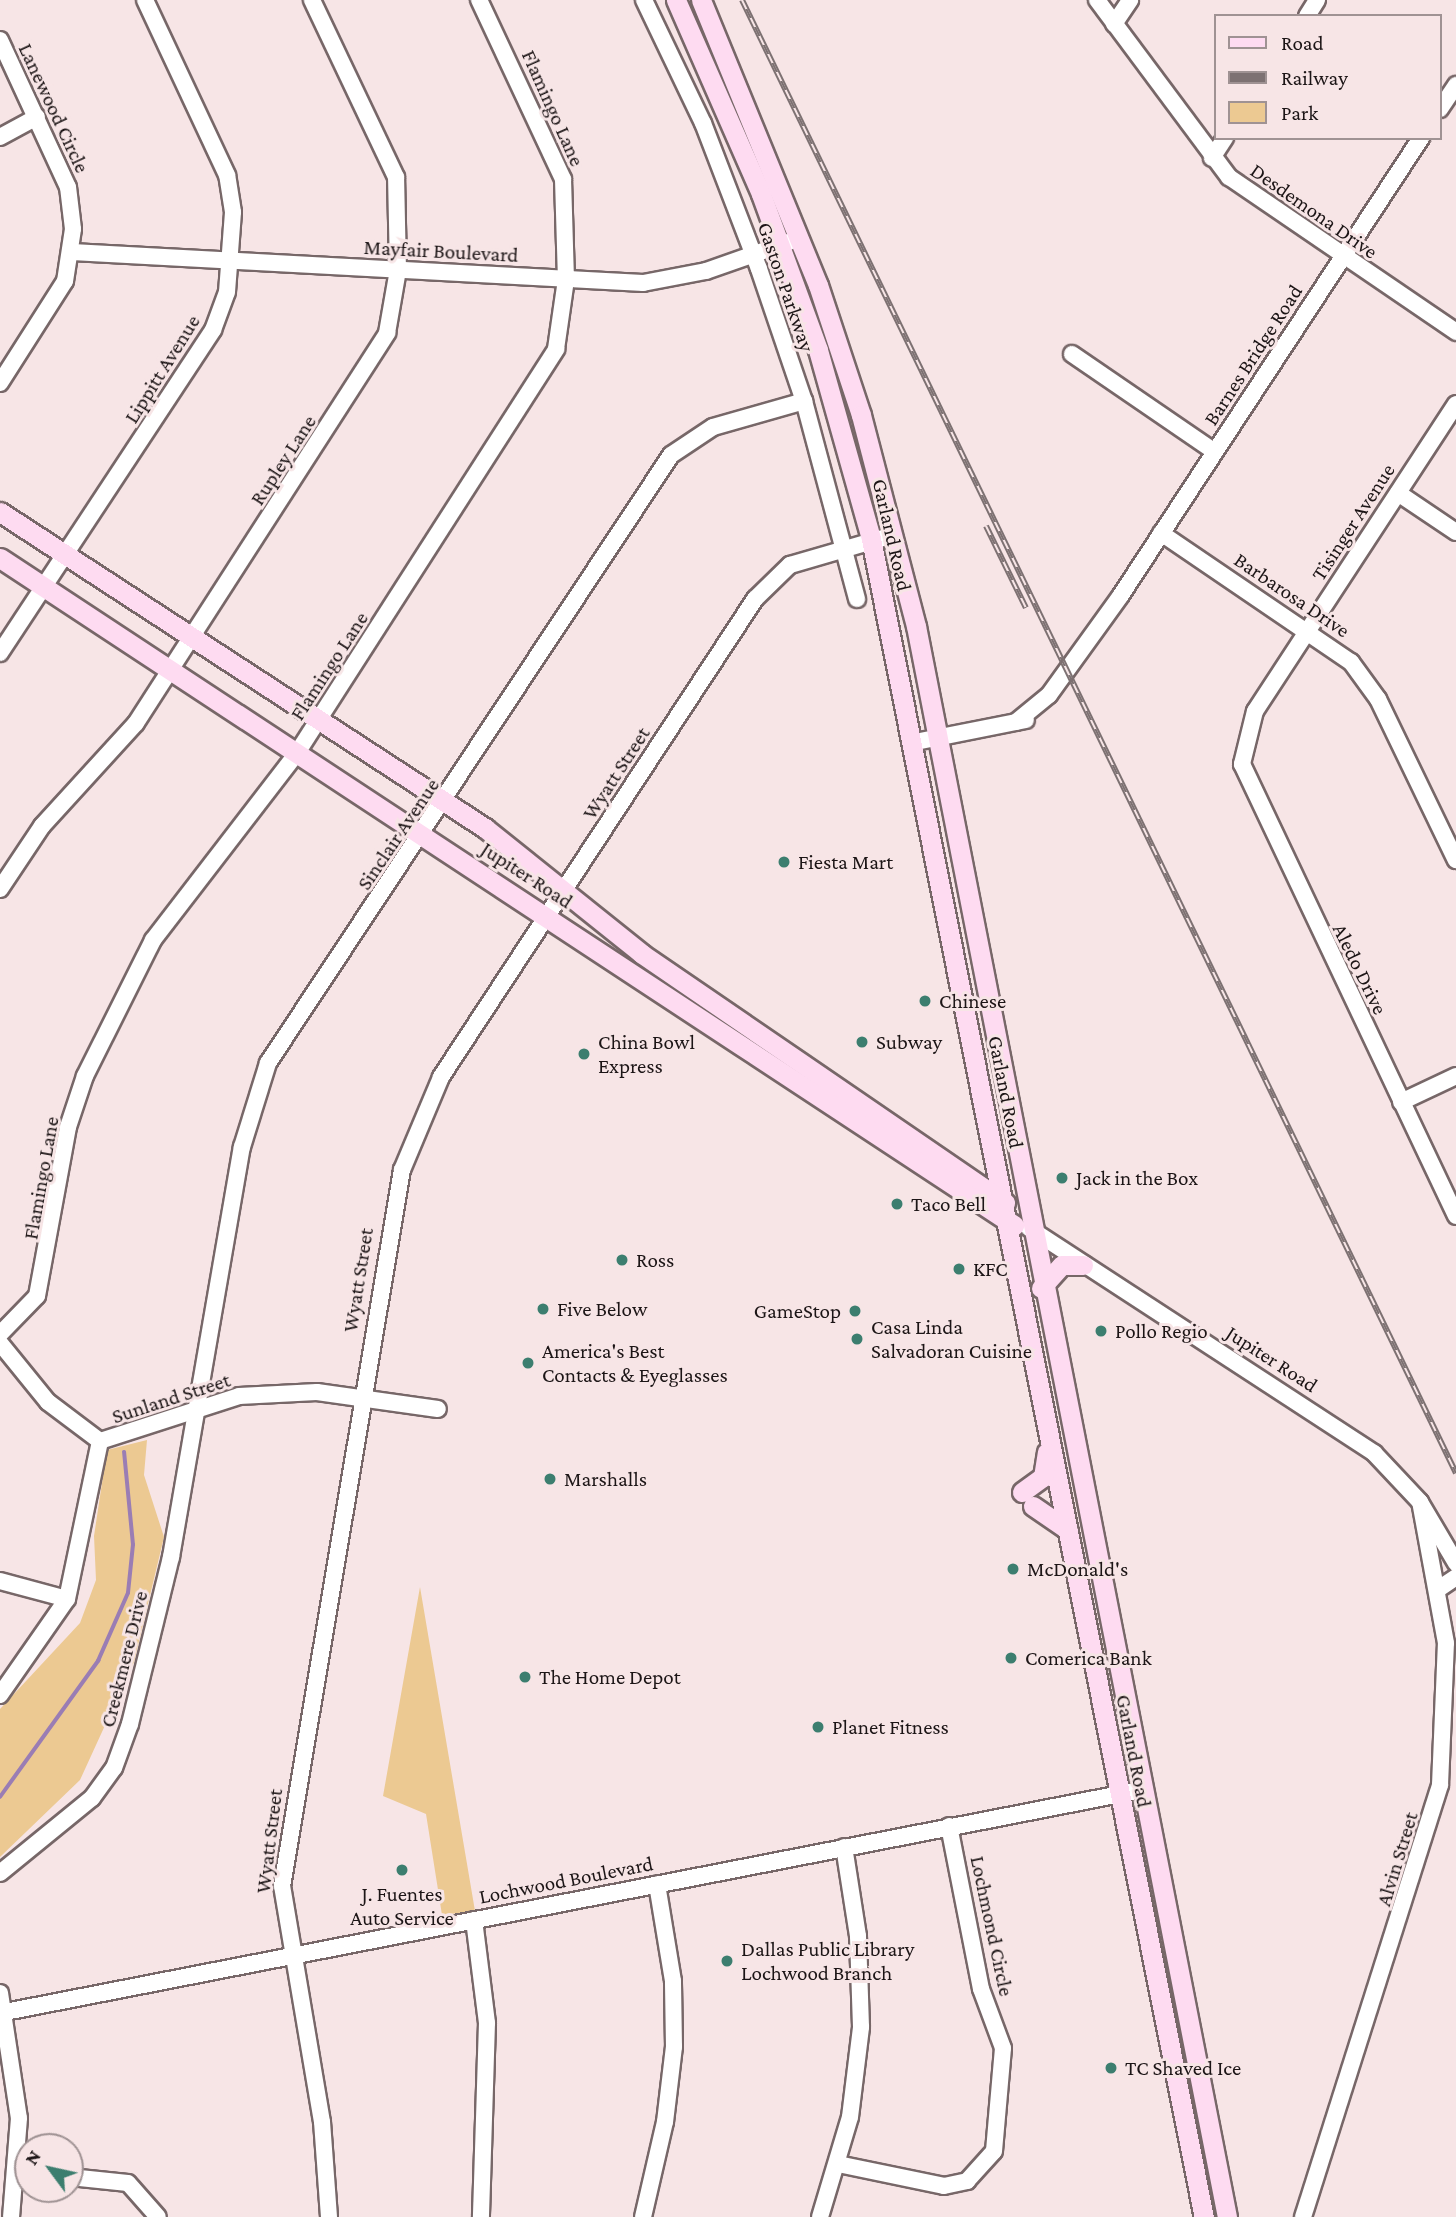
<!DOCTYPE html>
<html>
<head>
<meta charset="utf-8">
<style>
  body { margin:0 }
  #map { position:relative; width:1456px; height:2217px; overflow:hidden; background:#f7e5e6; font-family:"Crimson Pro",serif }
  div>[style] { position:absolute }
  .green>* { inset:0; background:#ecc992 }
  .stream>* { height:3.5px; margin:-1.75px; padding:0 1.75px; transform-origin:1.75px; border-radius:1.75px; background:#9a7db4 }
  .roads { filter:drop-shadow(2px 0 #776768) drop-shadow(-2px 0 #776768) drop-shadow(0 2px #776768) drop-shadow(0 -2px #776768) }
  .minor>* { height:16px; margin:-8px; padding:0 8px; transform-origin:8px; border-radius:8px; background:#fff }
  .major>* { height:19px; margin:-9.5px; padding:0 9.5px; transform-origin:9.5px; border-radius:9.5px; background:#fedbf1 }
  .rail>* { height:6px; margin-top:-3px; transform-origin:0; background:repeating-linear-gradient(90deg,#f7e5e6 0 10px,#7d7172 0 20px); box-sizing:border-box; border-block:2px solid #7d7172 }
  .dots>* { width:19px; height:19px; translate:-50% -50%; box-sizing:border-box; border:4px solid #f7e5e6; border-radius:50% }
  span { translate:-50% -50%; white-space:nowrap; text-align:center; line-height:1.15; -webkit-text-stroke:6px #f7e5e6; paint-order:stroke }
  .street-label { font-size:21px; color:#1c1516 }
  .poi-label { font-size:21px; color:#1c1516 }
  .left { translate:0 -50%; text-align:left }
  .right { translate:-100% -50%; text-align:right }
  .legend { position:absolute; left:1214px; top:14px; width:228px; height:126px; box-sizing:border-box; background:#f7e5e6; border:2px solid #9f9293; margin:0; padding:9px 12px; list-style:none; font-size:21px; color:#1c1516 }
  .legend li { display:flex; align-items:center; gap:14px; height:35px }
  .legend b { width:35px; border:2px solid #9f9293 }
  .north { position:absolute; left:14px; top:2133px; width:70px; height:70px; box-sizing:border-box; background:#f7e5e6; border:2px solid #9f9293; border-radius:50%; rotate:303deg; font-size:19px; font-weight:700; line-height:28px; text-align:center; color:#1c1516 }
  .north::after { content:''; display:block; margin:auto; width:24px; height:32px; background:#3c7e6f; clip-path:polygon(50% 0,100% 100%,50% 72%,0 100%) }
</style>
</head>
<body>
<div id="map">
  <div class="green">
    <i style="clip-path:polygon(147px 1440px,144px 1475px,164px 1537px,134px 1662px,80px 1780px,0 1857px,0 1709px,80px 1623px,96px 1580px,94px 1536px,107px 1450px)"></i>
    <i style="clip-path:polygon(420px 1587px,475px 1911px,442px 1915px,426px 1814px,383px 1796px)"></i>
  </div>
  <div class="stream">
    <i style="left:0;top:1797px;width:168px;rotate:-54.2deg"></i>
    <i style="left:98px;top:1661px;width:74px;rotate:-66.2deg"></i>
    <i style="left:128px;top:1593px;width:48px;rotate:-84.1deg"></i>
    <i style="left:133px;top:1545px;width:93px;rotate:-95.5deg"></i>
  </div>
  <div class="roads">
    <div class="minor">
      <i style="left:644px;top:0;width:136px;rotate:64.4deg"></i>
      <i style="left:703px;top:123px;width:156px;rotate:69deg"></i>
      <i style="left:759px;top:269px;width:139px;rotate:71.2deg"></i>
      <i style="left:804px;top:401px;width:205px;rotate:75deg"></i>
      <i style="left:1097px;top:0;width:221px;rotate:53.3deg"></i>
      <i style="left:1229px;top:177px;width:275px;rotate:34.3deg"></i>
      <i style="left:1307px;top:16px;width:19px;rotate:-58deg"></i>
      <i style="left:1114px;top:24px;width:29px;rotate:-56deg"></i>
      <i style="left:0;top:40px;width:162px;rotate:65.2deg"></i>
      <i style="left:68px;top:187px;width:42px;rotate:83.2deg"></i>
      <i style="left:73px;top:229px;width:53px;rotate:98.7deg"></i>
      <i style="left:65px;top:281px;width:121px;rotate:122.5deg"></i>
      <i style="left:1440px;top:109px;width:29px;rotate:-56deg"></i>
      <i style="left:0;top:137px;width:42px;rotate:-28.4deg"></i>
      <i style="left:1212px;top:158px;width:24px;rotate:-57deg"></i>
      <i style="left:72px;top:252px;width:572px;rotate:3.11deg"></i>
      <i style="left:643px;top:283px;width:64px;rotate:-10.8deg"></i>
      <i style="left:706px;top:271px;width:88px;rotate:-19.3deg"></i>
      <i style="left:1072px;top:354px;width:173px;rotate:34.4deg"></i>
      <i style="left:1456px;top:404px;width:367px;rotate:123.2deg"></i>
      <i style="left:1255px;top:711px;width:55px;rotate:103.8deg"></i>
      <i style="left:1242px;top:764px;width:500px;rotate:64.66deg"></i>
      <i style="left:1398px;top:493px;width:70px;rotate:33.9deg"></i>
      <i style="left:1161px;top:533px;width:230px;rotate:34.2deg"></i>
      <i style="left:1351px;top:662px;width:46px;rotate:53.9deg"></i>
      <i style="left:1378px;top:699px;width:179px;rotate:64.2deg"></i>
      <i style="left:0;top:653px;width:387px;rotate:-56.6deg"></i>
      <i style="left:213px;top:330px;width:40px;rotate:-69.8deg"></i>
      <i style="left:227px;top:292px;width:80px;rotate:-85.7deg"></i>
      <i style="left:233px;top:212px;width:37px;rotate:-99deg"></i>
      <i style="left:227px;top:175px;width:193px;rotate:-115.1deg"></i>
      <i style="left:1016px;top:722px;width:43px;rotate:-39.3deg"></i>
      <i style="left:1049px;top:695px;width:123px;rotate:-54.2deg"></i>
      <i style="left:1121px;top:595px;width:547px;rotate:-56.72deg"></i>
      <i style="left:915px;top:742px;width:113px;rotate:-11.2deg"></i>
      <i style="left:0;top:889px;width:76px;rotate:-56.3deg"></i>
      <i style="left:42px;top:826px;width:139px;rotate:-47.6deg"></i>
      <i style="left:136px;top:723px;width:464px;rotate:-57.2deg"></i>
      <i style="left:387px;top:333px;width:64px;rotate:-80.1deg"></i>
      <i style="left:398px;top:270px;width:93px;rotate:-91.2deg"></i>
      <i style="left:396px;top:177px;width:196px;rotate:-115.4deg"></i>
      <i style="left:1401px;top:1102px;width:61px;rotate:-25.3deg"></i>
      <i style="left:1029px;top:1228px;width:412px;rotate:33.1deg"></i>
      <i style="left:1374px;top:1453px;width:67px;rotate:46.8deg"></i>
      <i style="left:1420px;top:1502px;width:71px;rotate:59.5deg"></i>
      <i style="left:0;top:1334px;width:53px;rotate:-45.8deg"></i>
      <i style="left:37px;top:1296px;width:172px;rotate:-79.6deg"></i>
      <i style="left:68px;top:1127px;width:54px;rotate:-71.6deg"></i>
      <i style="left:85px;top:1076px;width:152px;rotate:-63.4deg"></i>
      <i style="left:153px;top:940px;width:236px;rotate:-52.4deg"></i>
      <i style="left:297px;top:753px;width:480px;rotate:-57.3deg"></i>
      <i style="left:556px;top:349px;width:70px;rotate:-81.8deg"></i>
      <i style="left:566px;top:280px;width:101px;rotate:-91.7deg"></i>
      <i style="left:563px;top:179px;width:198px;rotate:-115.1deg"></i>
      <i style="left:0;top:1343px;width:76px;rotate:50.9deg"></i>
      <i style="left:48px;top:1402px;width:65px;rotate:36.9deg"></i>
      <i style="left:100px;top:1441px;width:146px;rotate:-17.9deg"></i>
      <i style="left:239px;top:1396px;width:78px;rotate:-2.9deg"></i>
      <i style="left:317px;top:1392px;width:122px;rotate:8deg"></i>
      <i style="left:0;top:1581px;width:69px;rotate:15deg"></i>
      <i style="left:1437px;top:1590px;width:23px;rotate:-34deg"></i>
      <i style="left:0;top:1695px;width:117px;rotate:-55.1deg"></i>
      <i style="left:67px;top:1599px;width:161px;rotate:-78.2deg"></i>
      <i style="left:0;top:1873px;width:119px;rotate:-39.2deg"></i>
      <i style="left:92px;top:1798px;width:37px;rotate:-54deg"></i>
      <i style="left:114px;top:1768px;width:47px;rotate:-70deg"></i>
      <i style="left:130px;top:1724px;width:172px;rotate:-76.2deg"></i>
      <i style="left:171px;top:1557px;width:416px;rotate:-80.2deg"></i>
      <i style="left:242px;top:1147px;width:88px;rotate:-72.8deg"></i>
      <i style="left:268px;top:1063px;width:729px;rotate:-56.46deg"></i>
      <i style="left:671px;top:455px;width:50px;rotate:-33.7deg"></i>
      <i style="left:713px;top:427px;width:95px;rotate:-15.9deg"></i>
      <i style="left:474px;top:1920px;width:104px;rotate:82.8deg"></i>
      <i style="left:487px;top:2023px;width:194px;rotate:91.8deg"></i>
      <i style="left:0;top:1993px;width:126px;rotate:81.4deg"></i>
      <i style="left:19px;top:2118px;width:99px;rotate:94.6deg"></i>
      <i style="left:0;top:2013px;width:1163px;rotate:-11.06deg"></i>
      <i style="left:838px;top:2164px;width:108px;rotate:11.7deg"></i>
      <i style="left:944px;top:2186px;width:24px;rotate:-12deg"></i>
      <i style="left:967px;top:2181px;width:40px;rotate:-48deg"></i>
      <i style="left:994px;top:2151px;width:103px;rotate:-85deg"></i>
      <i style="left:1003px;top:2048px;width:63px;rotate:-110.4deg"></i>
      <i style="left:981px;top:1989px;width:166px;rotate:-101.1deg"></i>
      <i style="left:70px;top:2177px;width:58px;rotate:5.9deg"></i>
      <i style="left:128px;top:2183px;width:45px;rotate:48.6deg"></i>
      <i style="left:329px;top:2217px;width:95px;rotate:-94.2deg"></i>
      <i style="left:322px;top:2122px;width:239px;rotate:-99.6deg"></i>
      <i style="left:282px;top:1886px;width:726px;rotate:-80.49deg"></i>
      <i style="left:402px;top:1170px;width:101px;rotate:-67.2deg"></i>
      <i style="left:441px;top:1077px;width:572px;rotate:-56.7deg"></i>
      <i style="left:755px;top:599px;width:49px;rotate:-44.2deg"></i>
      <i style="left:790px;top:565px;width:107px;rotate:-16.2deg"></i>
      <i style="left:643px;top:2217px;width:98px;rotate:-77deg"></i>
      <i style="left:665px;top:2122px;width:76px;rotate:-83.2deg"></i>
      <i style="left:674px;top:2047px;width:66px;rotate:-90.9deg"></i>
      <i style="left:673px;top:1981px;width:98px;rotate:-99.4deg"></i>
      <i style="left:820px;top:2217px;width:104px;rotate:-73.3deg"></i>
      <i style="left:850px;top:2117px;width:91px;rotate:-83deg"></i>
      <i style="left:861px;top:2027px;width:91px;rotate:-91.9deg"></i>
      <i style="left:858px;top:1936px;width:90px;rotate:-98.9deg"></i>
      <i style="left:1303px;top:2217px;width:453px;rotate:-72.4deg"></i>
      <i style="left:1440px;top:1785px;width:142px;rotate:-87.6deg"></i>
      <i style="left:1446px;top:1643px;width:143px;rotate:-100.4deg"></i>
    </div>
    <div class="major">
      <i style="left:676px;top:0;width:212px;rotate:66.3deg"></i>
      <i style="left:761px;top:194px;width:166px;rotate:69.9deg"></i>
      <i style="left:818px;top:350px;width:196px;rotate:74.3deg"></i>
      <i style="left:871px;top:539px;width:1711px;rotate:78.78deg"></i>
      <i style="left:701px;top:0;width:308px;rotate:67.7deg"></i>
      <i style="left:818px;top:285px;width:137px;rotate:71.7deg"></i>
      <i style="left:861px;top:415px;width:218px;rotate:75.4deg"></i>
      <i style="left:916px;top:626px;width:1621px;rotate:78.94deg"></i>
      <i style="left:0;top:512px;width:579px;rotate:33.09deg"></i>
      <i style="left:485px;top:828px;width:201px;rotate:38.7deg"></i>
      <i style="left:642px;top:954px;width:440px;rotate:34.4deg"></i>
      <i style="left:0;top:558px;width:1214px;rotate:33.34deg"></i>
      <i style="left:1041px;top:1288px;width:31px;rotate:-48deg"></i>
      <i style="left:1062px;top:1265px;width:21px"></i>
      <i style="left:1022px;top:1492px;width:26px;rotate:-36deg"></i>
      <i style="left:1043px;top:1477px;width:25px;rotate:-81deg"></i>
      <i style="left:1033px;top:1506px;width:42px;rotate:34.4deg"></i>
    </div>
  </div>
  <div class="rail">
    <i style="left:742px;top:0;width:1637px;rotate:64.14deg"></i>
    <i style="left:986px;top:526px;width:91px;rotate:64deg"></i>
  </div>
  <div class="dots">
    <i style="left:784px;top:862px;background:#3c7e6f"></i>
    <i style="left:925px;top:1001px;background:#3c7e6f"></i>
    <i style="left:862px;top:1042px;background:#3c7e6f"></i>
    <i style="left:584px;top:1054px;background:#3c7e6f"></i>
    <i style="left:1062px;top:1178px;background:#3c7e6f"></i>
    <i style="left:897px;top:1204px;background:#3c7e6f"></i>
    <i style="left:622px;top:1260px;background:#3c7e6f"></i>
    <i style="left:959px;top:1269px;background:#3c7e6f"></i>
    <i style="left:543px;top:1309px;background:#3c7e6f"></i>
    <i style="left:855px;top:1311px;background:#3c7e6f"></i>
    <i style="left:1101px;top:1331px;background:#3c7e6f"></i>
    <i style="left:857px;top:1339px;background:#3c7e6f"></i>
    <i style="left:528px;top:1363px;background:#3c7e6f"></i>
    <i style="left:550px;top:1479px;background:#3c7e6f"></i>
    <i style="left:1013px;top:1569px;background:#3c7e6f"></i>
    <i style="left:1011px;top:1658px;background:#3c7e6f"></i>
    <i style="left:525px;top:1677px;background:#3c7e6f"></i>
    <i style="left:818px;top:1727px;background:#3c7e6f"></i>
    <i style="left:402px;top:1870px;background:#3c7e6f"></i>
    <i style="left:727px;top:1961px;background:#3c7e6f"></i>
    <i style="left:1111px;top:2068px;background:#3c7e6f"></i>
  </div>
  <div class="street-label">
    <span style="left:54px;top:108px;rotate:65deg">Lanewood Circle</span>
    <span style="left:553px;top:108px;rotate:66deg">Flamingo Lane</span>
    <span style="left:1314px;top:211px;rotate:35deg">Desdemona Drive</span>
    <span style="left:441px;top:251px;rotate:3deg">Mayfair Boulevard</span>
    <span style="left:786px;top:287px;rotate:71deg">Gaston Parkway</span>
    <span style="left:1253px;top:355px;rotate:-57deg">Barnes Bridge Road</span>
    <span style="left:162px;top:369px;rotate:-58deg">Lippitt Avenue</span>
    <span style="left:283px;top:460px;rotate:-57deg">Rupley Lane</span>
    <span style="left:1353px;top:522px;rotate:-57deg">Tisinger Avenue</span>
    <span style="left:892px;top:535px;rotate:77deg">Garland Road</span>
    <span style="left:1292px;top:595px;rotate:34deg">Barbarosa Drive</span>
    <span style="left:329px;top:666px;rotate:-57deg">Flamingo Lane</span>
    <span style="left:616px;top:773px;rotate:-57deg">Wyatt Street</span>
    <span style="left:398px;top:834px;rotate:-56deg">Sinclair Avenue</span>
    <span style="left:527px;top:875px;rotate:33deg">Jupiter Road</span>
    <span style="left:1360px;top:969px;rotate:64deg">Aledo Drive</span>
    <span style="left:1006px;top:1092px;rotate:79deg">Garland Road</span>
    <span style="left:41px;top:1178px;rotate:-80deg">Flamingo Lane</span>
    <span style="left:358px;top:1280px;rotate:-81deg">Wyatt Street</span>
    <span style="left:1272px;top:1359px;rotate:33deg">Jupiter Road</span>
    <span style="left:171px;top:1398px;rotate:-18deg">Sunland Street</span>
    <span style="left:124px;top:1659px;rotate:-76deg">Creekmere Drive</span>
    <span style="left:1134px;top:1751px;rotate:79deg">Garland Road</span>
    <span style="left:269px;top:1841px;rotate:-83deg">Wyatt Street</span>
    <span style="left:1397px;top:1859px;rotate:-73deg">Alvin Street</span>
    <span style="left:566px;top:1880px;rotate:-11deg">Lochwood Boulevard</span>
    <span style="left:992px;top:1926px;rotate:78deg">Lochmond Circle</span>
  </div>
  <div class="poi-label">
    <span class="left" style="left:798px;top:862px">Fiesta Mart</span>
    <span class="left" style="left:939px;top:1001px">Chinese</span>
    <span class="left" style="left:598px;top:1054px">China Bowl<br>Express</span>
    <span class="left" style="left:876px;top:1042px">Subway</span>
    <span class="left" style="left:1076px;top:1178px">Jack in the Box</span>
    <span class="left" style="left:911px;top:1204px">Taco Bell</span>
    <span class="left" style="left:636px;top:1260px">Ross</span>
    <span class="left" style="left:973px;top:1269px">KFC</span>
    <span class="left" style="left:557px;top:1309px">Five Below</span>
    <span class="right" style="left:841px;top:1311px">GameStop</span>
    <span class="left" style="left:871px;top:1339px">Casa Linda<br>Salvadoran Cuisine</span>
    <span class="left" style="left:1115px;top:1331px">Pollo Regio</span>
    <span class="left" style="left:542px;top:1363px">America's Best<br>Contacts &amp; Eyeglasses</span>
    <span class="left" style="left:564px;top:1479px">Marshalls</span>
    <span class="left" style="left:1027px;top:1569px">McDonald's</span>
    <span class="left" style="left:1025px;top:1658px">Comerica Bank</span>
    <span class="left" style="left:539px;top:1677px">The Home Depot</span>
    <span class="left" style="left:832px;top:1727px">Planet Fitness</span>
    <span style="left:402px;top:1906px">J. Fuentes<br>Auto Service</span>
    <span class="left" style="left:741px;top:1961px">Dallas Public Library<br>Lochwood Branch</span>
    <span class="left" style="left:1125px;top:2068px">TC Shaved Ice</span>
  </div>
  <ul class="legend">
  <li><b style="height:9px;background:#fedbf1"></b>Road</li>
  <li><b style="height:9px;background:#7d7172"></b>Railway</li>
  <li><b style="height:19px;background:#ecc992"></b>Park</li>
  </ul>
  <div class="north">N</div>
</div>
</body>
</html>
